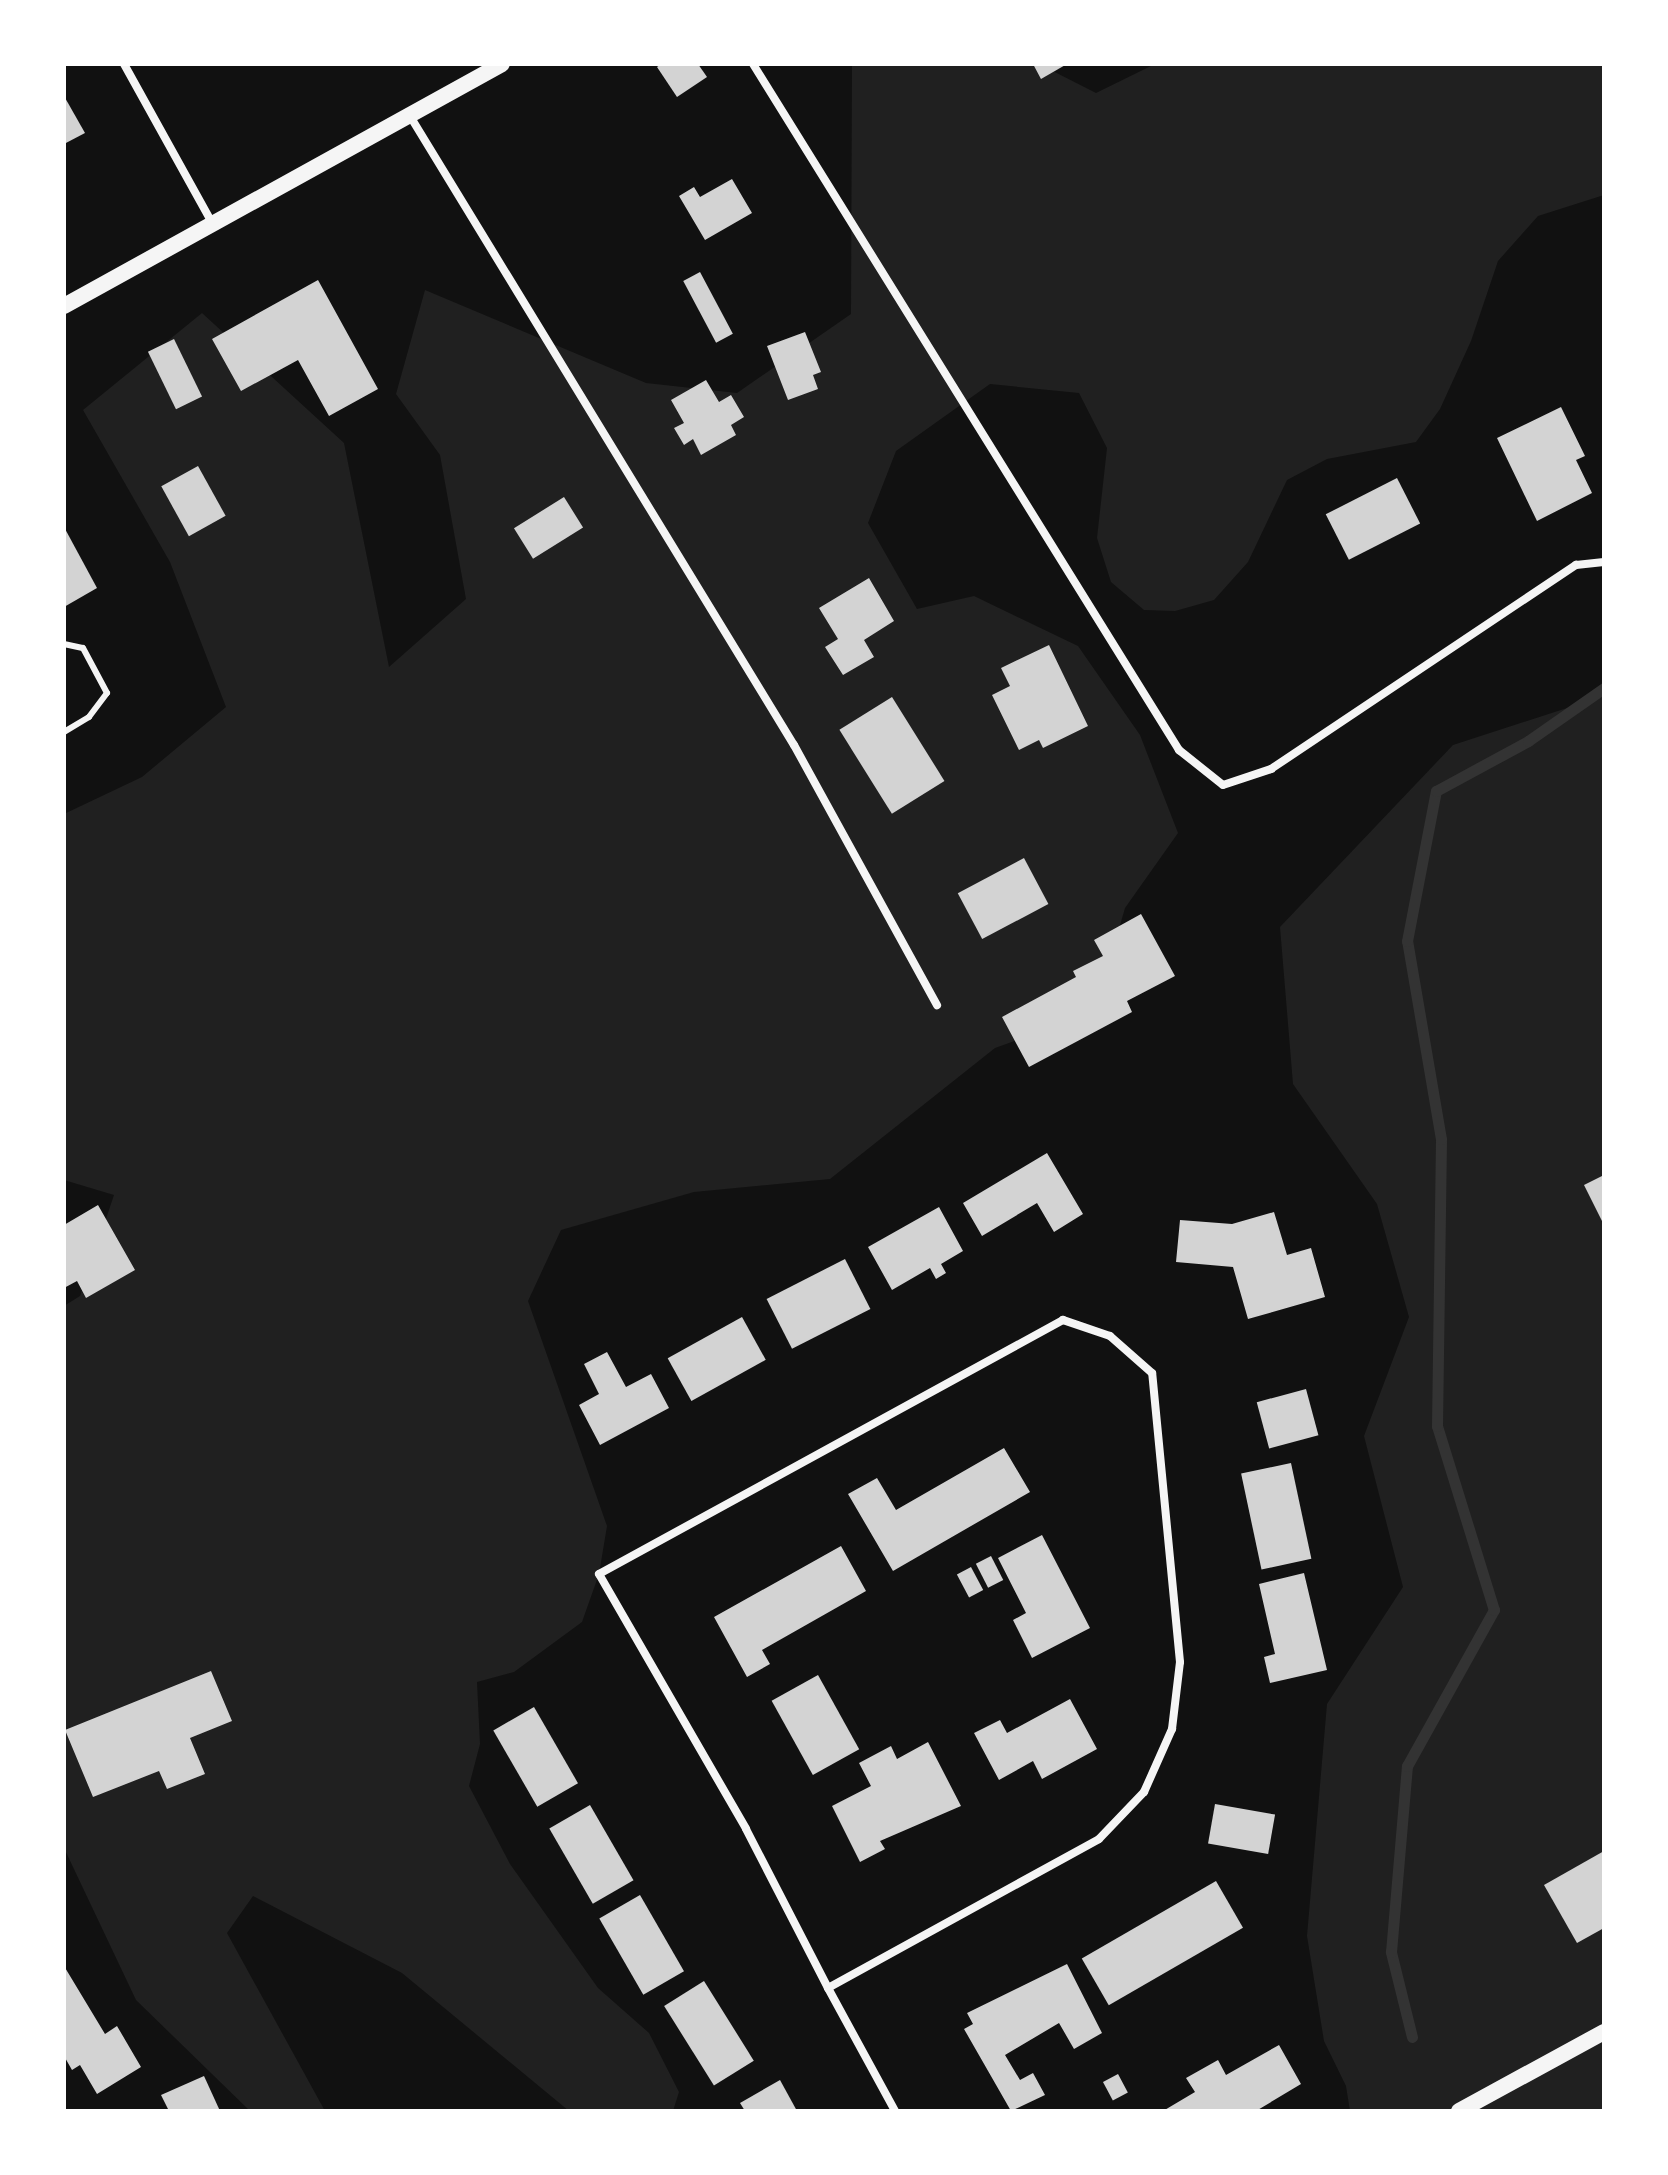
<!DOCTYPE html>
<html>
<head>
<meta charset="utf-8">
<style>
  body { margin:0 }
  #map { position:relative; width:1668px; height:2175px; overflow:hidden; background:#111; font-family:Mulish,sans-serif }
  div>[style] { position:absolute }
  .green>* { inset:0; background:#202020 }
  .stream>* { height:11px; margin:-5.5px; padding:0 5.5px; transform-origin:5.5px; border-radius:5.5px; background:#333 }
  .building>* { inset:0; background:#d3d3d3; transform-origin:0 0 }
  .service>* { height:6px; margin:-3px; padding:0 3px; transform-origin:3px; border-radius:3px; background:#f5f5f5 }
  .minor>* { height:8px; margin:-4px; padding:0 4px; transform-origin:4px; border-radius:4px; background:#f5f5f5 }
  .secondary>* { height:16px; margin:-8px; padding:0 8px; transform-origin:8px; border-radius:8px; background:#f5f5f5 }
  span { translate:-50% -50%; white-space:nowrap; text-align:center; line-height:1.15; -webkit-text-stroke:8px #fff; paint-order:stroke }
  .frame { position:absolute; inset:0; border:66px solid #fff; pointer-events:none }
</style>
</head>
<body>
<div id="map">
  <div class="green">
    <i style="clip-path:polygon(852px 64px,1039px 64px,1096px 93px,1155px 64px,1604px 64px,1604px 195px,1538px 216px,1498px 261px,1471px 341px,1440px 409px,1416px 442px,1327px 459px,1287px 480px,1248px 562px,1214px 600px,1175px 611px,1144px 610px,1111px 582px,1097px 538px,1107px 448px,1079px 393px,990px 384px,896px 451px,868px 523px,917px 609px,974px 596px,1078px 646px,1140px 735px,1178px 833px,1125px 908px,1095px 1012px,995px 1048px,830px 1179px,694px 1192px,561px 1230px,528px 1301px,607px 1526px,599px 1574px,582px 1622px,514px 1672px,477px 1682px,480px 1744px,469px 1786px,510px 1864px,598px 1988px,649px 2033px,679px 2092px,673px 2111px,569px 2111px,402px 1973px,253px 1896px,227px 1933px,325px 2111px,250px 2111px,136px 2000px,64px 1848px,64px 1306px,80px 1296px,114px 1195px,64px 1180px,64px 814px,142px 777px,226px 707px,170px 562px,83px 410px,202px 313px,344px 443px,389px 667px,466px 599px,440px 455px,396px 394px,425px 290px,646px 383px,737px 393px,851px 314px)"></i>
    <i style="clip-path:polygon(1604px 696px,1604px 2111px,1350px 2111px,1346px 2086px,1324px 2041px,1307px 1936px,1327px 1704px,1403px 1587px,1364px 1436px,1409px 1317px,1377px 1204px,1293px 1084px,1280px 927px,1453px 745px)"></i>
  </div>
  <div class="stream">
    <i style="left:1412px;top:2037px;width:88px;rotate:-103.9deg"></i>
    <i style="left:1391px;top:1952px;width:187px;rotate:-85.1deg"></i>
    <i style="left:1407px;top:1766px;width:179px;rotate:-60.9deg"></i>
    <i style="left:1494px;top:1610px;width:193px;rotate:-107.2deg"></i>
    <i style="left:1437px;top:1426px;width:287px;rotate:-89.2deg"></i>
    <i style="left:1441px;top:1139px;width:201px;rotate:-99.7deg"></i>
    <i style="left:1407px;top:941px;width:153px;rotate:-79.1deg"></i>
    <i style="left:1436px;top:791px;width:105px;rotate:-28.5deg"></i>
    <i style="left:1528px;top:741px;width:93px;rotate:-34.9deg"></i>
  </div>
  <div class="building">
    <i style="clip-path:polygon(661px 64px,698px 64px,707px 77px,677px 97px,657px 67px)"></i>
    <i style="clip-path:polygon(1033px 64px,1067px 64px,1041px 79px)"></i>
    <i style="clip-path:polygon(64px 96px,85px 133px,64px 144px)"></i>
    <i style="clip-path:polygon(732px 179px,752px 213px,705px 240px,679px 196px,694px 187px,700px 197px)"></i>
    <i style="left:700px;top:272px;width:70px;height:19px;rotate:62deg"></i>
    <i style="clip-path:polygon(318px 280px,378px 389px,329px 416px,298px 360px,241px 391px,212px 339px)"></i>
    <i style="clip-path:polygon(805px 332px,821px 372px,813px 375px,818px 389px,788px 400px,767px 346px)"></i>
    <i style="left:174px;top:339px;width:64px;height:29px;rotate:64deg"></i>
    <i style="clip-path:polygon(706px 380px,719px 402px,731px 395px,744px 417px,731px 425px,736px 435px,701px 455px,693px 439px,684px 445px,674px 428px,684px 423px,671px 400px)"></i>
    <i style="clip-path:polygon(1561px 407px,1585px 456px,1576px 460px,1592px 493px,1537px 521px,1497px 438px)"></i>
    <i style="left:198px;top:466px;width:57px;height:42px;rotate:61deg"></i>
    <i style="left:1397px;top:478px;width:51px;height:80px;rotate:63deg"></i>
    <i style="left:564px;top:497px;width:36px;height:59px;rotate:58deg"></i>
    <i style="clip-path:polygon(64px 527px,97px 588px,64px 607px)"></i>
    <i style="clip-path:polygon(869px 578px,894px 621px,864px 640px,874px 657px,843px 675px,825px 647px,838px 639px,819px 608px)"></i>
    <i style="clip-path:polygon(1049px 645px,1088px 726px,1043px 748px,1039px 740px,1019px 750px,992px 695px,1010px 686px,1001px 668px)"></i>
    <i style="left:892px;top:697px;width:99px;height:62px;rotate:58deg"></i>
    <i style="left:1024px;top:858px;width:52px;height:75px;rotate:62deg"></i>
    <i style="clip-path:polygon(1141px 914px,1175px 976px,1127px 1001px,1132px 1012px,1029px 1067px,1002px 1017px,1076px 977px,1073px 971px,1103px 956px,1094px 940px)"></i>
    <i style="clip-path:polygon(1047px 1153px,1083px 1214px,1054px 1232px,1037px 1203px,982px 1236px,963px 1203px)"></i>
    <i style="clip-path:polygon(1604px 1175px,1604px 1225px,1584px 1185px)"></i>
    <i style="clip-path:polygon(98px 1205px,135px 1270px,86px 1298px,77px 1281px,64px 1288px,64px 1225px)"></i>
    <i style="clip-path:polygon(939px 1207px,963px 1251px,941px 1264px,946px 1273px,936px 1279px,930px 1268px,892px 1290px,868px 1247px)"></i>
    <i style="clip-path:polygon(1274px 1212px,1287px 1255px,1311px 1248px,1325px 1297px,1248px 1319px,1233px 1267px,1176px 1262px,1180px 1220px,1232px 1224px)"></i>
    <i style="left:845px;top:1259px;width:56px;height:88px;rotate:63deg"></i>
    <i style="left:742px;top:1317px;width:49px;height:85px;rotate:61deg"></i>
    <i style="clip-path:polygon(607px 1352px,626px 1387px,651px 1374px,669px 1408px,600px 1445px,579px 1405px,599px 1394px,584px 1364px)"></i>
    <i style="left:1306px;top:1389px;width:48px;height:51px;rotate:75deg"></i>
    <i style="clip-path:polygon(1004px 1448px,1030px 1492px,893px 1571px,848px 1494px,877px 1478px,896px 1510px)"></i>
    <i style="left:1291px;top:1463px;width:98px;height:51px;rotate:78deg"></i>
    <i style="clip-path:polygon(1042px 1535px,1090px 1628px,1032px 1658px,1013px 1620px,1026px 1613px,998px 1558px)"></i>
    <i style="clip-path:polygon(841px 1546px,866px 1591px,762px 1650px,770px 1664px,747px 1677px,714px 1617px)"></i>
    <i style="left:991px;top:1556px;width:27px;height:17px;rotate:63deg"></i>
    <i style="left:971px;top:1567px;width:26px;height:16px;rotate:62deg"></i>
    <i style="clip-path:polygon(1304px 1573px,1327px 1670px,1270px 1683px,1264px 1657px,1275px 1654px,1259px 1584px)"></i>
    <i style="clip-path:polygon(211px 1671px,232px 1721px,190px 1738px,205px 1774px,167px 1789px,159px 1771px,93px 1797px,65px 1730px)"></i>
    <i style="left:818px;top:1675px;width:85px;height:53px;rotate:61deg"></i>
    <i style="clip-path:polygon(1070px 1699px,1097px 1749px,1042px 1779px,1033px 1761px,999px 1780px,974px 1733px,1000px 1720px,1007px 1733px)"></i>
    <i style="left:534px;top:1707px;width:88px;height:47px;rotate:60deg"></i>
    <i style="clip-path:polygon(928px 1742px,961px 1806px,880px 1841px,885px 1849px,860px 1862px,832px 1806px,871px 1786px,859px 1763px,891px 1746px,897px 1759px)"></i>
    <i style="left:1215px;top:1804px;width:61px;height:40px;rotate:10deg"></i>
    <i style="left:590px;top:1805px;width:87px;height:47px;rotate:60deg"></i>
    <i style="clip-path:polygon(1604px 1851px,1604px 1928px,1577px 1943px,1544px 1885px)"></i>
    <i style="left:1216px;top:1881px;width:54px;height:155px;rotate:60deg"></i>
    <i style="left:640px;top:1895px;width:88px;height:47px;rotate:60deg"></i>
    <i style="clip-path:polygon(1067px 1964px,1102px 2033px,1074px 2049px,1059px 2023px,1005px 2055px,1020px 2080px,1033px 2073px,1045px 2095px,1011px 2111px,964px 2029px,973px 2024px,967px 2013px)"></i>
    <i style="clip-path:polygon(64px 1966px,105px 2034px,117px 2026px,141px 2067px,97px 2094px,80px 2065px,72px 2070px,64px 2056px)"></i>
    <i style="left:704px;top:1981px;width:94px;height:47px;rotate:58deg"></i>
    <i style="clip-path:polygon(1279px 2045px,1301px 2084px,1256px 2111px,1163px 2111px,1195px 2092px,1186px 2078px,1218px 2060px,1226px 2075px)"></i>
    <i style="left:1118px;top:2074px;width:21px;height:17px;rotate:62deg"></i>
    <i style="clip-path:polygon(204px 2076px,220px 2111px,169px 2111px,161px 2095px)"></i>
    <i style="clip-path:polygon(780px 2080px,797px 2111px,745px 2111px,740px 2103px)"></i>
  </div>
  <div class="service">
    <i style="left:64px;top:644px;width:19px;rotate:12deg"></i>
    <i style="left:83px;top:648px;width:51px;rotate:61.9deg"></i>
    <i style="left:107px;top:693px;width:30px;rotate:127deg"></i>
    <i style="left:89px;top:717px;width:29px;rotate:149deg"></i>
  </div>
  <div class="minor">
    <i style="left:124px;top:64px;width:182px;rotate:61deg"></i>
    <i style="left:753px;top:64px;width:808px;rotate:58.16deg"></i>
    <i style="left:1179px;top:750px;width:56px;rotate:38.5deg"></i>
    <i style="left:1223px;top:785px;width:51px;rotate:-18.4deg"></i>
    <i style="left:1271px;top:769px;width:367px;rotate:-33.8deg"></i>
    <i style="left:1576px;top:565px;width:28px;rotate:-6deg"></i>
    <i style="left:410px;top:116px;width:737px;rotate:58.6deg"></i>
    <i style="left:794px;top:745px;width:297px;rotate:61.2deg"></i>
    <i style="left:828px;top:1988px;width:309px;rotate:-28.8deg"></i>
    <i style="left:1099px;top:1839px;width:65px;rotate:-46.2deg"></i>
    <i style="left:1144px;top:1792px;width:69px;rotate:-66deg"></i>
    <i style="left:1172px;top:1729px;width:67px;rotate:-83.2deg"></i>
    <i style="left:1180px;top:1662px;width:290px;rotate:-95.5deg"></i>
    <i style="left:1152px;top:1373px;width:56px;rotate:-138.6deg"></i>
    <i style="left:1110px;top:1336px;width:50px;rotate:-161.2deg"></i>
    <i style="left:1063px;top:1320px;width:529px;rotate:151.3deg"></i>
    <i style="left:599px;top:1574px;width:294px;rotate:60deg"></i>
    <i style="left:746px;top:1829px;width:179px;rotate:62.7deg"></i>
    <i style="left:828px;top:1988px;width:140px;rotate:61.4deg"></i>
  </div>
  <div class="secondary">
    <i style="left:64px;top:306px;width:500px;rotate:-28.92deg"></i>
    <i style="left:1459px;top:2111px;width:165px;rotate:-28.6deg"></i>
  </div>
  <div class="frame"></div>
</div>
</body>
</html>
